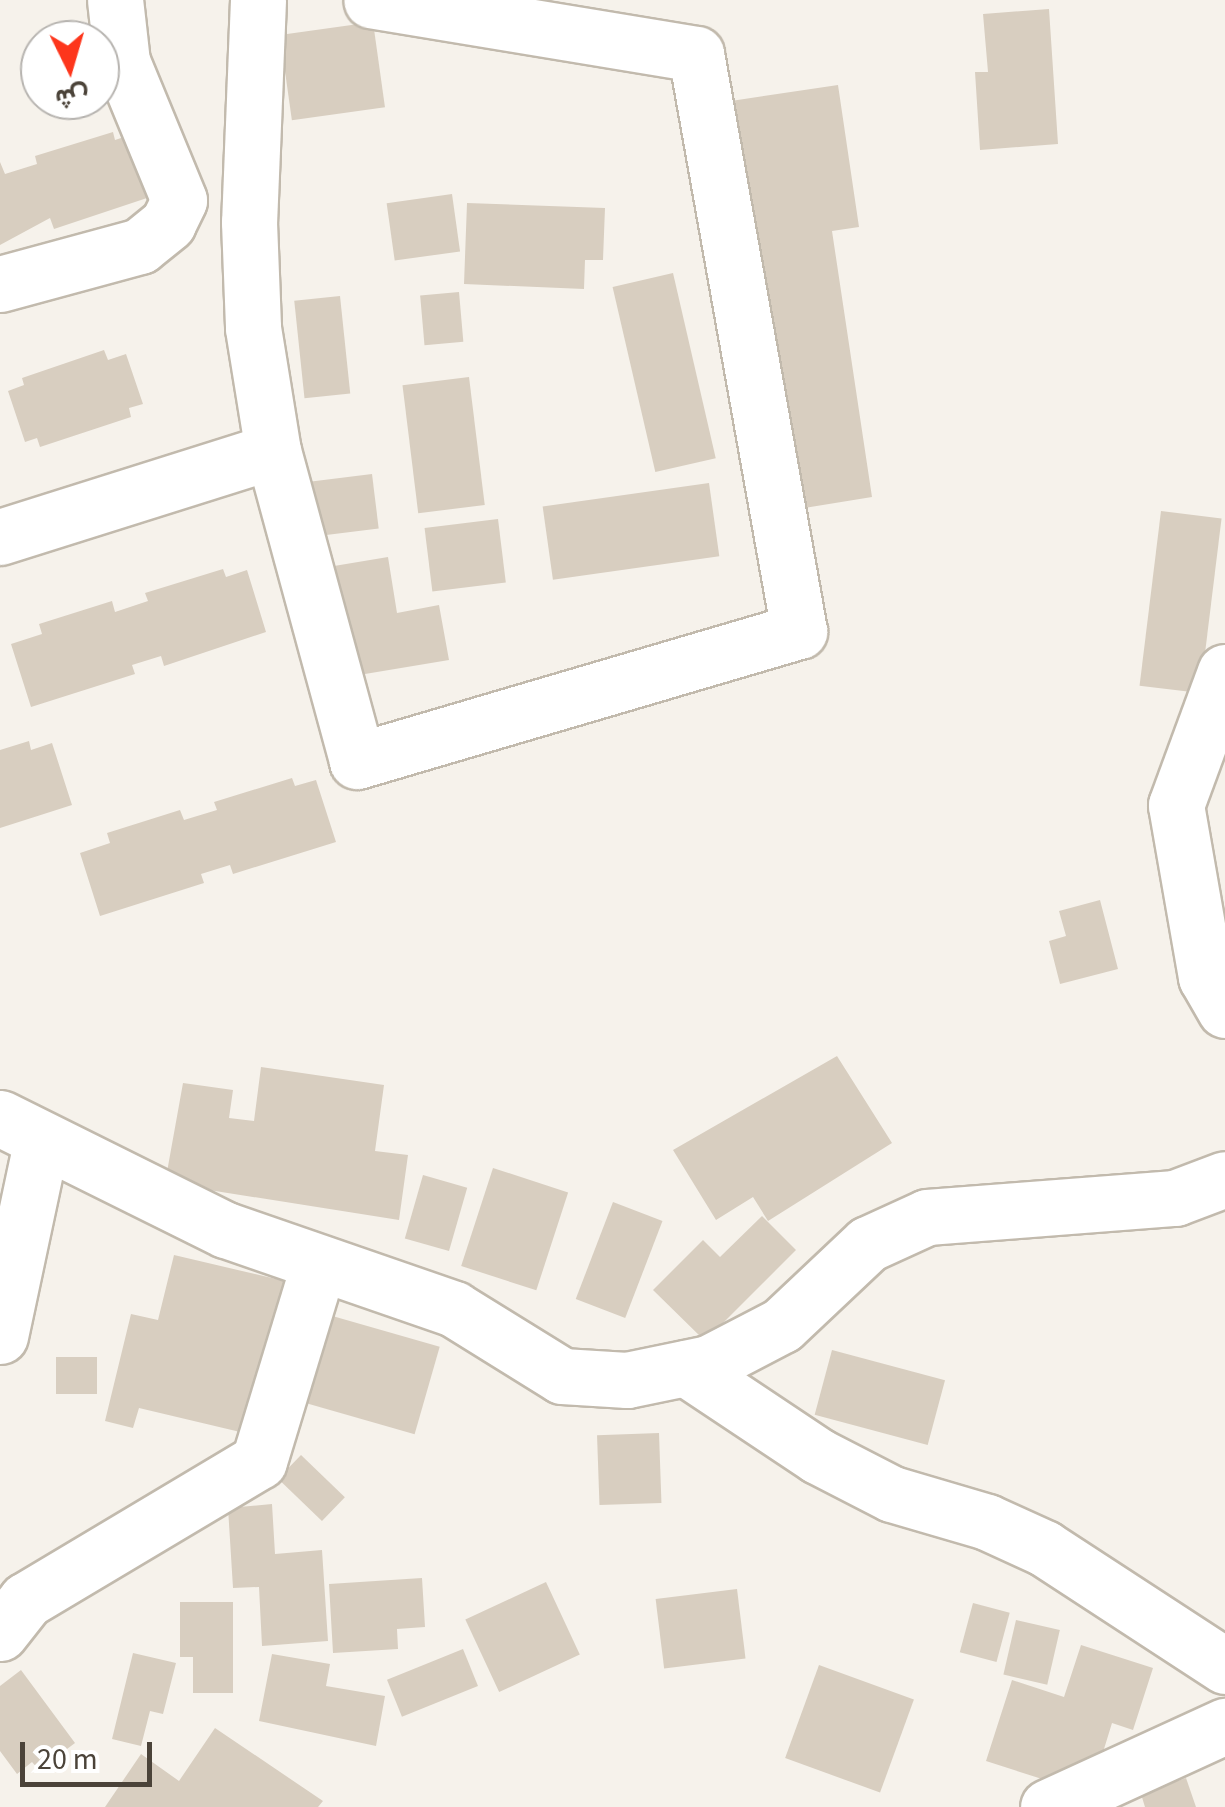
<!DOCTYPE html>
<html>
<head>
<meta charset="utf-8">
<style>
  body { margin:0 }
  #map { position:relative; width:1225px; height:1807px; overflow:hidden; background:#f6f2eb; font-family:"Source Sans 3",Vazirmatn,sans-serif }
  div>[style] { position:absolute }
  .building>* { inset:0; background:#d8cec0; transform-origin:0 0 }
  .roads { filter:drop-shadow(2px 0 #c2baad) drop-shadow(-2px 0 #c2baad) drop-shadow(0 2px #c2baad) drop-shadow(0 -2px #c2baad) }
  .minor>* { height:55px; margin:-27.5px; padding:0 27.5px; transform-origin:27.5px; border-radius:27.5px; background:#fff }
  span { translate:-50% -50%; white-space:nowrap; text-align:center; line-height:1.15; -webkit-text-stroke:8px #fff; paint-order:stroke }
  .north { position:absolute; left:20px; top:20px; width:100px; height:100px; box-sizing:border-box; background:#fff; border:2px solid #b7b4b0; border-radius:50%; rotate:175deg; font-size:28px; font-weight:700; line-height:40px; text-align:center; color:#4b4339 }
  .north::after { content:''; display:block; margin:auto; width:35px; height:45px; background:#fd361c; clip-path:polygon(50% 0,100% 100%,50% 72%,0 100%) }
  .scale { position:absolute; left:20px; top:1742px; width:132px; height:45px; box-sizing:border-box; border:5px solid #4b4339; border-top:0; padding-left:12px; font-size:30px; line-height:35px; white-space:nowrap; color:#4b4339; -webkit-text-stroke:8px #fff; paint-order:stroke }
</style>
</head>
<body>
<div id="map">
  <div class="building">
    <i style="clip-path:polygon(1049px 9px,1058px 144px,980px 150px,975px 72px,988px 72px,983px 14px)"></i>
    <i style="left:373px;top:22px;width:86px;height:94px;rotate:82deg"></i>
    <i style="clip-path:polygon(838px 85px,859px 227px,832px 231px,872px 497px,792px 510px,731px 101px)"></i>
    <i style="clip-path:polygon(113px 132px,115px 140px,136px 133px,156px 195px,54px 229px,50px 218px,0 245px,0 162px,5px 174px,37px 164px,35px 156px)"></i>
    <i style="left:452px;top:194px;width:58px;height:66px;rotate:82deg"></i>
    <i style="clip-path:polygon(467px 203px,605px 208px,603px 260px,585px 260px,584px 289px,464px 284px)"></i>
    <i style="left:673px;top:273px;width:190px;height:62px;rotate:77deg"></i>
    <i style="left:459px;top:292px;width:50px;height:39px;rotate:85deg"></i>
    <i style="left:340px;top:296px;width:98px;height:46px;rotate:84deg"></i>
    <i style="clip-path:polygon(104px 350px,108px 360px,126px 354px,143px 404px,129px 408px,131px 417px,40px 447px,37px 438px,25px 442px,8px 391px,24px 385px,22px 378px)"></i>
    <i style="left:469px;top:377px;width:129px;height:67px;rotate:83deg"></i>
    <i style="left:372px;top:474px;width:55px;height:63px;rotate:83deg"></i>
    <i style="left:709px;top:483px;width:74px;height:168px;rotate:82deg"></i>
    <i style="left:1161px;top:511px;width:61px;height:176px;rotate:7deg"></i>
    <i style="left:498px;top:519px;width:64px;height:74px;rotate:83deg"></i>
    <i style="clip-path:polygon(388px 557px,397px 613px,439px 605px,449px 660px,353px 676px,334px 566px)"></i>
    <i style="clip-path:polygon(223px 569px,226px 577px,247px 570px,266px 632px,164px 666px,161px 656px,132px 665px,135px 674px,31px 707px,11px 644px,42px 634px,39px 624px,112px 601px,115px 612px,148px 601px,145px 593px)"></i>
    <i style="clip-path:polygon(29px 741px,31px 750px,52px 743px,72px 805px,0 828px,0 750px)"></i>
    <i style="clip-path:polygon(292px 778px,295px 786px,316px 780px,336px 842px,233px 874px,230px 865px,201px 874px,204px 883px,100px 916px,80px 853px,110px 843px,107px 833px,180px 810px,184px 820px,217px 810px,214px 802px)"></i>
    <i style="clip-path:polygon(1100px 900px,1118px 969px,1060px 984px,1049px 941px,1066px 936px,1059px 911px)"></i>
    <i style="clip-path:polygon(837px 1056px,892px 1143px,768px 1221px,753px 1197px,716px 1220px,673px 1150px)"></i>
    <i style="clip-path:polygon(261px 1067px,384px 1085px,375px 1151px,408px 1155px,399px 1220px,165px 1183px,183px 1083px,233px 1090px,229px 1118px,254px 1121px)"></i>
    <i style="left:493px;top:1168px;width:79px;height:103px;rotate:18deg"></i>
    <i style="left:423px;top:1175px;width:46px;height:66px;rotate:16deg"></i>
    <i style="left:613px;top:1202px;width:53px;height:104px;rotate:21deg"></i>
    <i style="clip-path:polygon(762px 1216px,796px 1250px,705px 1341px,653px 1290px,703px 1240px,720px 1257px)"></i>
    <i style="clip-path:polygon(174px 1255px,293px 1283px,257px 1436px,139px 1408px,133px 1428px,105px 1421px,131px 1314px,158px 1320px)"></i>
    <i style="left:308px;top:1309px;width:137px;height:91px;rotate:16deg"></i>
    <i style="left:832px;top:1350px;width:117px;height:67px;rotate:15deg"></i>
    <i style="left:56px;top:1357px;width:41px;height:37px"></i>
    <i style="left:659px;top:1433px;width:70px;height:62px;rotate:88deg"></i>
    <i style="left:301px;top:1455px;width:61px;height:33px;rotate:44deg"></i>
    <i style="clip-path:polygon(272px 1504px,275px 1554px,322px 1550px,328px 1641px,262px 1646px,259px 1587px,233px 1588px,228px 1508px)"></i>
    <i style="clip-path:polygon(422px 1578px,425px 1627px,397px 1629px,398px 1649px,333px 1653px,329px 1584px)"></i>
    <i style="left:546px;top:1582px;width:80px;height:89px;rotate:65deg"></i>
    <i style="left:737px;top:1589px;width:70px;height:82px;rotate:83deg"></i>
    <i style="clip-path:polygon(180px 1602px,233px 1602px,233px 1693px,193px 1693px,193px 1657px,180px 1657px)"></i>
    <i style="left:973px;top:1603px;width:38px;height:51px;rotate:15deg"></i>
    <i style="left:1016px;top:1620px;width:45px;height:56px;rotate:13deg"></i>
    <i style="clip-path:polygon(1081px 1645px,1153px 1668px,1133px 1730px,1112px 1723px,1096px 1775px,1067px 1787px,986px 1761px,1012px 1680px,1064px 1697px)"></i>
    <i style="left:463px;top:1649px;width:40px;height:82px;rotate:68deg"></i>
    <i style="clip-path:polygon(133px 1653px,176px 1663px,163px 1714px,150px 1711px,141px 1746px,112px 1739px)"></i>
    <i style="clip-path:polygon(272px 1654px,330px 1664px,326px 1686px,385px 1696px,376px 1746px,259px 1721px)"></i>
    <i style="left:819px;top:1665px;width:101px;height:99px;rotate:20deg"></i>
    <i style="clip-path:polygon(21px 1670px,75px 1743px,39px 1770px,32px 1762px,17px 1774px,0 1751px,0 1686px)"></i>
    <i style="clip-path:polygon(215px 1728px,323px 1801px,318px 1807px,105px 1807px,141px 1754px,179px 1781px)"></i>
    <i style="clip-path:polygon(1186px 1778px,1196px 1807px,1145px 1807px,1141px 1794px)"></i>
  </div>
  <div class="roads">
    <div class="minor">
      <i style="left:258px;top:0;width:222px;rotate:92.3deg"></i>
      <i style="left:249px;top:222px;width:106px;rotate:87.8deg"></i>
      <i style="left:253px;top:328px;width:125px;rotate:80.8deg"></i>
      <i style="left:273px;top:451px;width:321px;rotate:74.8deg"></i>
      <i style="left:357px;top:761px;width:461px;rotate:-16.4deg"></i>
      <i style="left:799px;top:631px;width:586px;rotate:-100.12deg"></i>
      <i style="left:696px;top:54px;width:329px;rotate:-170.6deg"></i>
      <i style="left:0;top:284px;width:145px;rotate:-15.2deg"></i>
      <i style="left:140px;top:246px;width:36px;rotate:-39deg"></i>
      <i style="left:168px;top:223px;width:25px;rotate:-64deg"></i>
      <i style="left:179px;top:200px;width:149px;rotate:-112.4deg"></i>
      <i style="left:122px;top:62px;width:62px;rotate:-96.4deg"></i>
      <i style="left:0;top:537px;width:286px;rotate:-17.5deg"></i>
      <i style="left:1225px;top:672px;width:142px;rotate:110.2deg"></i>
      <i style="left:1176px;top:805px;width:175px;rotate:80.1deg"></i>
      <i style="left:1206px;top:977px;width:38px;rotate:60deg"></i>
      <i style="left:0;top:1118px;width:252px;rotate:26.4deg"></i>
      <i style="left:226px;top:1230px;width:241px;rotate:19.1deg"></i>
      <i style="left:454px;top:1309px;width:127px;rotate:31.8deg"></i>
      <i style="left:562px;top:1376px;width:65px;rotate:3.5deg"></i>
      <i style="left:627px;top:1380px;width:84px;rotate:-11.7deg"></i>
      <i style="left:709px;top:1363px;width:82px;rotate:-27.5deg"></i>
      <i style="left:782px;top:1325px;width:118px;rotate:-43.3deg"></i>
      <i style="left:868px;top:1244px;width:65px;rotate:-24.6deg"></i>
      <i style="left:927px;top:1217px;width:249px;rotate:-4.4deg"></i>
      <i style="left:1175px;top:1198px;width:53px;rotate:-20.8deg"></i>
      <i style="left:0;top:1336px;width:201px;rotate:-78deg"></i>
      <i style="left:686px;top:1368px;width:159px;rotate:33.7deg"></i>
      <i style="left:818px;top:1456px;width:83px;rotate:27.2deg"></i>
      <i style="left:892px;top:1494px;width:99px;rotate:16.4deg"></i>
      <i style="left:987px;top:1522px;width:63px;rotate:24.5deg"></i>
      <i style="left:1044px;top:1548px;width:216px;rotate:33.1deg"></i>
      <i style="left:0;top:1633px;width:42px;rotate:-51.8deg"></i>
      <i style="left:26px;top:1600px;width:271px;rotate:-30.8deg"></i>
      <i style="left:259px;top:1461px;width:207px;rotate:-73.1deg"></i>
      <i style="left:1048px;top:1807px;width:195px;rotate:-24.6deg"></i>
    </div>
  </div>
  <div class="north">ش</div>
  <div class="scale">20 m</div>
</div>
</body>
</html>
